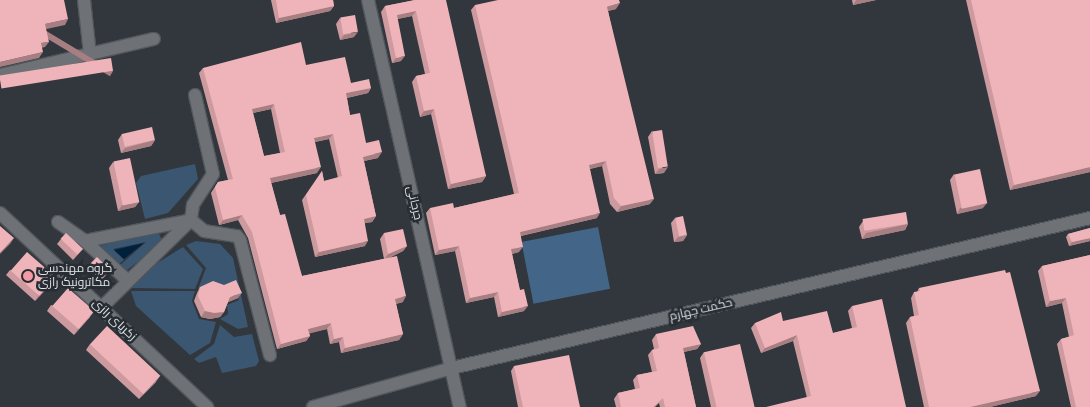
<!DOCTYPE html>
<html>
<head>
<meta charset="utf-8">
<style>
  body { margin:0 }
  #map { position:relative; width:1090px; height:407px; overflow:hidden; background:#31373d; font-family:Roboto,Cairo,sans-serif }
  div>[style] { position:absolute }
  .green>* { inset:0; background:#3b5670 }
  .forest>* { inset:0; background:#436688; transform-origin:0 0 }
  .water>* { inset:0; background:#00213d }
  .roads { filter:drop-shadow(1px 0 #50565b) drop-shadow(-1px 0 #50565b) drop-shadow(0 1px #50565b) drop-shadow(0 -1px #50565b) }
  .minor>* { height:12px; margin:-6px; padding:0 6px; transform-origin:6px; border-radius:6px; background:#6e7175 }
  .wall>* { inset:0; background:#cd9b9f }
  .shaded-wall>* { inset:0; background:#a77e82; transform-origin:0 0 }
  .building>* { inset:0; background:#eeb4b9; transform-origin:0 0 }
  .dots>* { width:14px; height:14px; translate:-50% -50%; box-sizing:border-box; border:2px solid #272d33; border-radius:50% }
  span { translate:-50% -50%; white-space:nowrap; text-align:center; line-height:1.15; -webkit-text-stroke:5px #272d33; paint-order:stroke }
  .street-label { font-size:12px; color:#dee2e6 }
  .poi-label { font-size:12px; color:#dee2e6 }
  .left { translate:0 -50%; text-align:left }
</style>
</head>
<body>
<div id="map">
  <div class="green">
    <i style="clip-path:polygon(195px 164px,198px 179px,168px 213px,145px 219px,136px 183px,141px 176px)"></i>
    <i style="clip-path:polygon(158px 232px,162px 240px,160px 245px,123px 273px,118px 267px,146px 242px,113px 249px,124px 260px,116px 266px,99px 246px)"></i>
    <i style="clip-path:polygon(196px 241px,220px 244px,233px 258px,248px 327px,238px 329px,220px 319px,228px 314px,227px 305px,239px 300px,232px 284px,220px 289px,209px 285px,198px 289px,206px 268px,186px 245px)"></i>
    <i style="clip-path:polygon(183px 247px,203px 269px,195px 289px,129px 288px,141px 273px)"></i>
    <i style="clip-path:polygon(131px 291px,195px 291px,192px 301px,199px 319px,216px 322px,210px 343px,190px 355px,136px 306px)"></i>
    <i style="clip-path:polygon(220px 325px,234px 337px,252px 334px,259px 361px,256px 366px,222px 373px,216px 357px,199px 363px,194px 359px,214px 344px)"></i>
  </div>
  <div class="forest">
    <i style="left:598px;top:227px;width:63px;height:78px;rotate:79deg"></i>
  </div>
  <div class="water">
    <i style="clip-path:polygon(144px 243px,124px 259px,114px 250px)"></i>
  </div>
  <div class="roads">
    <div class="minor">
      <i style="left:84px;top:0;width:54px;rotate:83.7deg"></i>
      <i style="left:368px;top:0;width:417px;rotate:77.3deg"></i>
      <i style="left:0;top:75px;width:158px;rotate:-13.2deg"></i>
      <i style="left:195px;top:95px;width:81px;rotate:77.2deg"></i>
      <i style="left:213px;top:174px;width:37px;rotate:123deg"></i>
      <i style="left:193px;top:205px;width:15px;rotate:98deg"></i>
      <i style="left:191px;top:220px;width:17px;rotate:40deg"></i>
      <i style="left:204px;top:231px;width:33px;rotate:9deg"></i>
      <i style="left:237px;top:236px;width:5px;rotate:53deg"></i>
      <i style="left:240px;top:240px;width:119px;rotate:75.4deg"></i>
      <i style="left:0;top:213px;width:284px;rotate:43.1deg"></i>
      <i style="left:58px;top:222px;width:33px;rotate:35deg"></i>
      <i style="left:85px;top:241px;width:57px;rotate:42.9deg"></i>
      <i style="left:85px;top:241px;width:108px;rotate:-11.2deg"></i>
      <i style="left:101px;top:308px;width:126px;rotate:-44.4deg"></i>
      <i style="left:313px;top:407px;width:144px;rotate:-15.7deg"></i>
      <i style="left:452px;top:368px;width:655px;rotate:-13.23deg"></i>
    </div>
  </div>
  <div class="wall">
    <i style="clip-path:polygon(271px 0,333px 0,334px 6px,330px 11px,276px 23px)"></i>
    <i style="clip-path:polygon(415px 0,486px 176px,482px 182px,448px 189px,431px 114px,420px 117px,412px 82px,416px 76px,425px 74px,412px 16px,397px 19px,401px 61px,392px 63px,381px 12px,385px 6px)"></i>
    <i style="clip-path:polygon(852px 0,876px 0,853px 5px)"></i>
    <i style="clip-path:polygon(966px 0,1090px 0,1090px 172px,1010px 190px)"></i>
    <i style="clip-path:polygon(475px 5px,616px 9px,608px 11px,650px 204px,617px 212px,610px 204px,602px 166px,590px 169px,597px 218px,521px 236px,519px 252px,512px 254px,524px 311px,498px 317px,494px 297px,466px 303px,455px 251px,435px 255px,426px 213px,430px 208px,454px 208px,514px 194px,471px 10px)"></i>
    <i style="clip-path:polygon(340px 18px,354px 37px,340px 40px,336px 24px)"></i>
    <i style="clip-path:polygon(evenodd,306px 65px,351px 83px,371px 88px,368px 93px,347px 98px,350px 115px,366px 143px,378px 158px,364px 161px,376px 216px,372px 222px,365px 223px,365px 246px,315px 257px,302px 200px,322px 171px,324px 181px,338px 178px,329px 139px,315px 142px,317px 173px,271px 183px,280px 215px,302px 276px,384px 259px,380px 239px,384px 233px,407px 246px,403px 251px,389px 258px,403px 302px,396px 304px,403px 334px,399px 340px,341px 353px,339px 342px,330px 344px,327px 329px,309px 333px,310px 336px,306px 341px,277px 349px,248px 238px,238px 220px,219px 225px,211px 193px,218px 182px,228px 180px,199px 73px,203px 68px,306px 65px,271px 109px,280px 153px,264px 156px,253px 113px,271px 109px)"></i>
    <i style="clip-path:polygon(652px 131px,664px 173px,655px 174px,648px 137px)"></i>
    <i style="clip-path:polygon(122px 134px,155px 140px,151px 146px,121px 153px,118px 140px)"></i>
    <i style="clip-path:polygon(113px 162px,139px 202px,135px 207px,118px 211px,109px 168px)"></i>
    <i style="clip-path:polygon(954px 174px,983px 208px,957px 214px,950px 180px)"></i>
    <i style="clip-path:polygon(675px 218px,687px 235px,683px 241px,674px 242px,671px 223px)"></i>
    <i style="clip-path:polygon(863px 221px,908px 224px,905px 230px,862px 239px,859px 227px)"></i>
    <i style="clip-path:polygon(1090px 228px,1090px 241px,1069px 246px,1066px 237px,1068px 234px)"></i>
    <i style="clip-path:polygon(61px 239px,83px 249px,73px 260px,57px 244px)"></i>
    <i style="clip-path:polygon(1090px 255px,1090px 407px,1071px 407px,1057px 344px,1061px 339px,1069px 337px,1062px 303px,1046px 307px,1038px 271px,1042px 266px)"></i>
    <i style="clip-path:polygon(91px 264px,110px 270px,100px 282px,87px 269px)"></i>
    <i style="clip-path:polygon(10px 270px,52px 283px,35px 301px,6px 275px)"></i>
    <i style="clip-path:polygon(200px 287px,238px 298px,228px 302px,224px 312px,220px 317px,210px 319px,201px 317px,194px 301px,197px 293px)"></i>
    <i style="clip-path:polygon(919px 288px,1036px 396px,990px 407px,924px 407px,906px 323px,910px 317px,914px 316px,911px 298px,914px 292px,917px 292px)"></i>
    <i style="clip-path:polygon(51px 305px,90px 317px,74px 335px,47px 311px)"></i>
    <i style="clip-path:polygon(852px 306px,906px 407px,807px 398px,793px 341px,761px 353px,751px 328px,755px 323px,783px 321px,833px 333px,852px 328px,848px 311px)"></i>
    <i style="clip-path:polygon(656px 334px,701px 344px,697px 349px,684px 352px,696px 407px,660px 407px,659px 403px,655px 407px,616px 407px,614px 399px,618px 393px,635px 389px,633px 380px,637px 375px,652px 372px,648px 355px,652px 350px,654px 349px,652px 340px)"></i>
    <i style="clip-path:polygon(90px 344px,156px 382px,139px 399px,86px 350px)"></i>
    <i style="clip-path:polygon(704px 352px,754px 407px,711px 407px,700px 358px)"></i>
    <i style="clip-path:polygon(514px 366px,580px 407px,518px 407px,511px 371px)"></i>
  </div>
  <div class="shaded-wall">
    <i style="clip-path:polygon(856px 0,876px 0,853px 5px)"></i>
    <i style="clip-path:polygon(620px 3px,616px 9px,603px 12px,607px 7px)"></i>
    <i style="clip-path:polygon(334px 6px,330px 11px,276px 23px,279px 18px)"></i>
    <i style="clip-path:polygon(416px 11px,412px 16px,393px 20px,397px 15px)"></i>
    <i style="clip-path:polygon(68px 19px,65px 25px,42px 30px,45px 24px)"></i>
    <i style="clip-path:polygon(358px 32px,354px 37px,340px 40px,344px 35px)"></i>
    <i style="clip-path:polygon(49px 42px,45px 47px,37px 49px,41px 43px)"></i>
    <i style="clip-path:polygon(43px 52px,39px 58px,0 67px,0 62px)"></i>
    <i style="clip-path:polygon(405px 56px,401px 61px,392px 63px,396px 58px)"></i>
    <i style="left:113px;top:71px;width:6px;height:116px;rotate:121deg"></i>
    <i style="clip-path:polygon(371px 88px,368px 93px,342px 99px,346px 93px)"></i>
    <i style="clip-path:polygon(274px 104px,271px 109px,248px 114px,252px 109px)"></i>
    <i style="clip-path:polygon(434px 109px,431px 114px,420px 117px,424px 111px)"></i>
    <i style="clip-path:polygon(333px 134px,329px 139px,310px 143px,314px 138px)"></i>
    <i style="clip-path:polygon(155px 140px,151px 146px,121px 153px,125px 148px)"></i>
    <i style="clip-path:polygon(382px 152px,378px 158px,359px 162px,363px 157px)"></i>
    <i style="clip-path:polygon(606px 161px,602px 166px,585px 170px,589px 165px)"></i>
    <i style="clip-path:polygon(321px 167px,317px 173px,266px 184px,270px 178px)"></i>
    <i style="clip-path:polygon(668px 167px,664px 173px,655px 174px,659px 169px)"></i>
    <i style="clip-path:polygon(1090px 167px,1090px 172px,1010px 190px,1014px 185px)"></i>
    <i style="clip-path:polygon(486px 176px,482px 182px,448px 189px,451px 184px)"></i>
    <i style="clip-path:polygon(654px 199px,650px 204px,617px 212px,621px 206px)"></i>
    <i style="clip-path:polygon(139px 202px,135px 207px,118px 211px,122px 205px)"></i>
    <i style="clip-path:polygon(987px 203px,983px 208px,957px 214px,960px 208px)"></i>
    <i style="clip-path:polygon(600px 213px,597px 218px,516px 237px,520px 232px)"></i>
    <i style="clip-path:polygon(242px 215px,238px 220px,219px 225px,223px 220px)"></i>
    <i style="clip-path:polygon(376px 216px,372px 222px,360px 224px,364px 219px)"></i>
    <i style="clip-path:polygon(908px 224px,905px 230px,862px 239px,866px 233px)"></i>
    <i style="clip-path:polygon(687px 235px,683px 241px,674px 242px,678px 237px)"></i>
    <i style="clip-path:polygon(14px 238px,10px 244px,0 254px,0 253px)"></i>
    <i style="clip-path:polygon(1090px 238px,1090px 241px,1069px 246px,1072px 242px)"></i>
    <i style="clip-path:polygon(368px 241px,365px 246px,315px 257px,319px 252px)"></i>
    <i style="clip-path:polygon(407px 246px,403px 251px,384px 260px,388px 254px)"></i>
    <i style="clip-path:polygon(459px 246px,455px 251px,435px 255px,439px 250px)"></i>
    <i style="clip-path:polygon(523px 247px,519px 252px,507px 255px,511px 249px)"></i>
    <i style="clip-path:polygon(56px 277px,52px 283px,35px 301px,39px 295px)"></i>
    <i style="clip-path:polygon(498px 292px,494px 297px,466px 303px,470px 298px)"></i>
    <i style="clip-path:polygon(242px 293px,238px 298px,226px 303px,230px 297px)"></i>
    <i style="clip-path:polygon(406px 296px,403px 302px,391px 305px,395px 299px)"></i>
    <i style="clip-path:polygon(1066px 298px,1062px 303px,1046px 307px,1050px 301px)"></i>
    <i style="clip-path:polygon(528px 306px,524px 311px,498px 317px,502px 312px)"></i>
    <i style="clip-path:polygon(94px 311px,90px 317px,74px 335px,78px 329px)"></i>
    <i style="clip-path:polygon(205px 311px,224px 312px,220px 317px,210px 319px,201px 317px)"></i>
    <i style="clip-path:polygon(331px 323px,327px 329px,304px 335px,308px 329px)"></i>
    <i style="clip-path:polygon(403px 334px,399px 340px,341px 353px,345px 348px)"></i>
    <i style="clip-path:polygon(797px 335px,793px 341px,761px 353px,765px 348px)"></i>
    <i style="clip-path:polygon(310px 336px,306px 341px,277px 349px,281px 344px)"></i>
    <i style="clip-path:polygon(343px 337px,339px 342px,330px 344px,334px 339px)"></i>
    <i style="clip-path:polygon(701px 344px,697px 349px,679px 353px,683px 348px)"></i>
    <i style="clip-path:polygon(160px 376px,156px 382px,139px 399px,143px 394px)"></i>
    <i style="clip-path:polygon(1040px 391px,1036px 396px,990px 407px,970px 407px)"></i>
  </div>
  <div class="building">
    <i style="clip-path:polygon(0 0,64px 0,68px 19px,45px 24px,49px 42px,41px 43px,43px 52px,0 62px)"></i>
    <i style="clip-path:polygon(276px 0,333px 0,334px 6px,279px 18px)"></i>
    <i style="clip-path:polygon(415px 0,446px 0,486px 176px,451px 184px,434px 109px,424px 111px,416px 76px,430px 73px,416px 11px,397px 15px,405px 56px,396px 58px,385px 6px)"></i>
    <i style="clip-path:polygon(498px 0,619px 0,620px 3px,607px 7px,654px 199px,621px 206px,614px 198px,606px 161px,589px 165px,600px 213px,520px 232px,523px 247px,511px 249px,520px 290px,524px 289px,528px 306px,502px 312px,498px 292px,470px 298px,459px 246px,439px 250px,430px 208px,453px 203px,454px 208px,519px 193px,475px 5px)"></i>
    <i style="clip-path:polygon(971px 0,1090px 0,1090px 167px,1014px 185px)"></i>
    <i style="left:355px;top:15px;width:17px;height:15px;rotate:80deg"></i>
    <i style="clip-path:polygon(evenodd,301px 42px,306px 65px,345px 57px,351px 83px,369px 79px,371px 88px,346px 93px,350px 115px,360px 113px,366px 143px,379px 140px,382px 152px,363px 157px,376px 216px,364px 219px,368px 241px,319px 252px,306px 195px,322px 171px,324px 181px,342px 176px,333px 134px,314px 138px,321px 167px,270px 178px,280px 215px,285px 214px,302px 276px,397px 256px,406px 296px,395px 299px,403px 334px,345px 348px,343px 337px,334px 339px,331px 323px,308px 329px,310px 336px,281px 344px,252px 232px,242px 215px,223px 220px,215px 187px,218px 182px,233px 179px,203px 68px,301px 42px,274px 104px,285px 152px,264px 156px,252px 109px,274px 104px)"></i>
    <i style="left:111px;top:58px;width:13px;height:113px;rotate:81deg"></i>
    <i style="left:152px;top:127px;width:13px;height:31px;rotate:77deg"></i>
    <i style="left:662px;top:130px;width:37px;height:10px;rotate:81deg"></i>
    <i style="left:130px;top:158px;width:45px;height:17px;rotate:78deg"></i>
    <i style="left:980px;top:169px;width:35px;height:26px;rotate:78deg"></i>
    <i style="left:906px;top:212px;width:12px;height:44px;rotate:81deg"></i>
    <i style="left:683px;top:216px;width:19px;height:8px;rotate:78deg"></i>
    <i style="clip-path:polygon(0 226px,14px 238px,0 253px)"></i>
    <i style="clip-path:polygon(1090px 228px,1090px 238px,1072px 242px,1068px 234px)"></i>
    <i style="clip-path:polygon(403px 229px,407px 246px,388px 254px,384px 233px)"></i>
    <i style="left:66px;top:233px;width:23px;height:8px;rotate:43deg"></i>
    <i style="left:27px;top:252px;width:38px;height:25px;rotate:41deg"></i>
    <i style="clip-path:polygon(1090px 255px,1090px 407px,1076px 407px,1061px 339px,1074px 335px,1066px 298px,1050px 301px,1042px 266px)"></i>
    <i style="left:97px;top:257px;width:18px;height:9px;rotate:45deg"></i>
    <i style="clip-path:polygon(1005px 270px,1006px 273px,1010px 272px,1040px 391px,970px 407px,929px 407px,910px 317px,919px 315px,914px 292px,920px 291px,919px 288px)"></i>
    <i style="clip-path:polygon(236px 280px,242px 293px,230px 297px,224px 312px,214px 313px,205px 311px,198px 296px,200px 287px,213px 281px,224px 285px)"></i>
    <i style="left:68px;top:288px;width:35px;height:24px;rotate:41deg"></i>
    <i style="clip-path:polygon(882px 299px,906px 407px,766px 407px,811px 396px,797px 335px,765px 348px,755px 323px,781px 312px,783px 321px,827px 311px,833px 333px,857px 327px,852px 306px)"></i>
    <i style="left:107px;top:326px;width:73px;height:25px;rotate:43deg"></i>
    <i style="clip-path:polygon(693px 326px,701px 344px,683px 348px,696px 407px,665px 407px,663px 398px,653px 407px,621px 407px,618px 393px,640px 388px,637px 375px,657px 371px,652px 350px,659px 348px,656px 334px)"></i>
    <i style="left:740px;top:344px;width:65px;height:37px;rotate:77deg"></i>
    <i style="clip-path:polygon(569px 355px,580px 407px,523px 407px,514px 366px)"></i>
  </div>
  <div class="dots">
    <i style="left:28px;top:276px;background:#f49aa4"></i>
  </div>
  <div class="street-label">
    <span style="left:414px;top:203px;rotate:77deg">جرجانی</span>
    <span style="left:701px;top:310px;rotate:-13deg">حکمت چهارم</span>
    <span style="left:114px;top:320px;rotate:43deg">زکریای رازی</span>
  </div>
  <div class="poi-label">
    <span class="left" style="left:38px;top:276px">گروه مهندسی<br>مکاترونیک رازی</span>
  </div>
</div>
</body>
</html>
